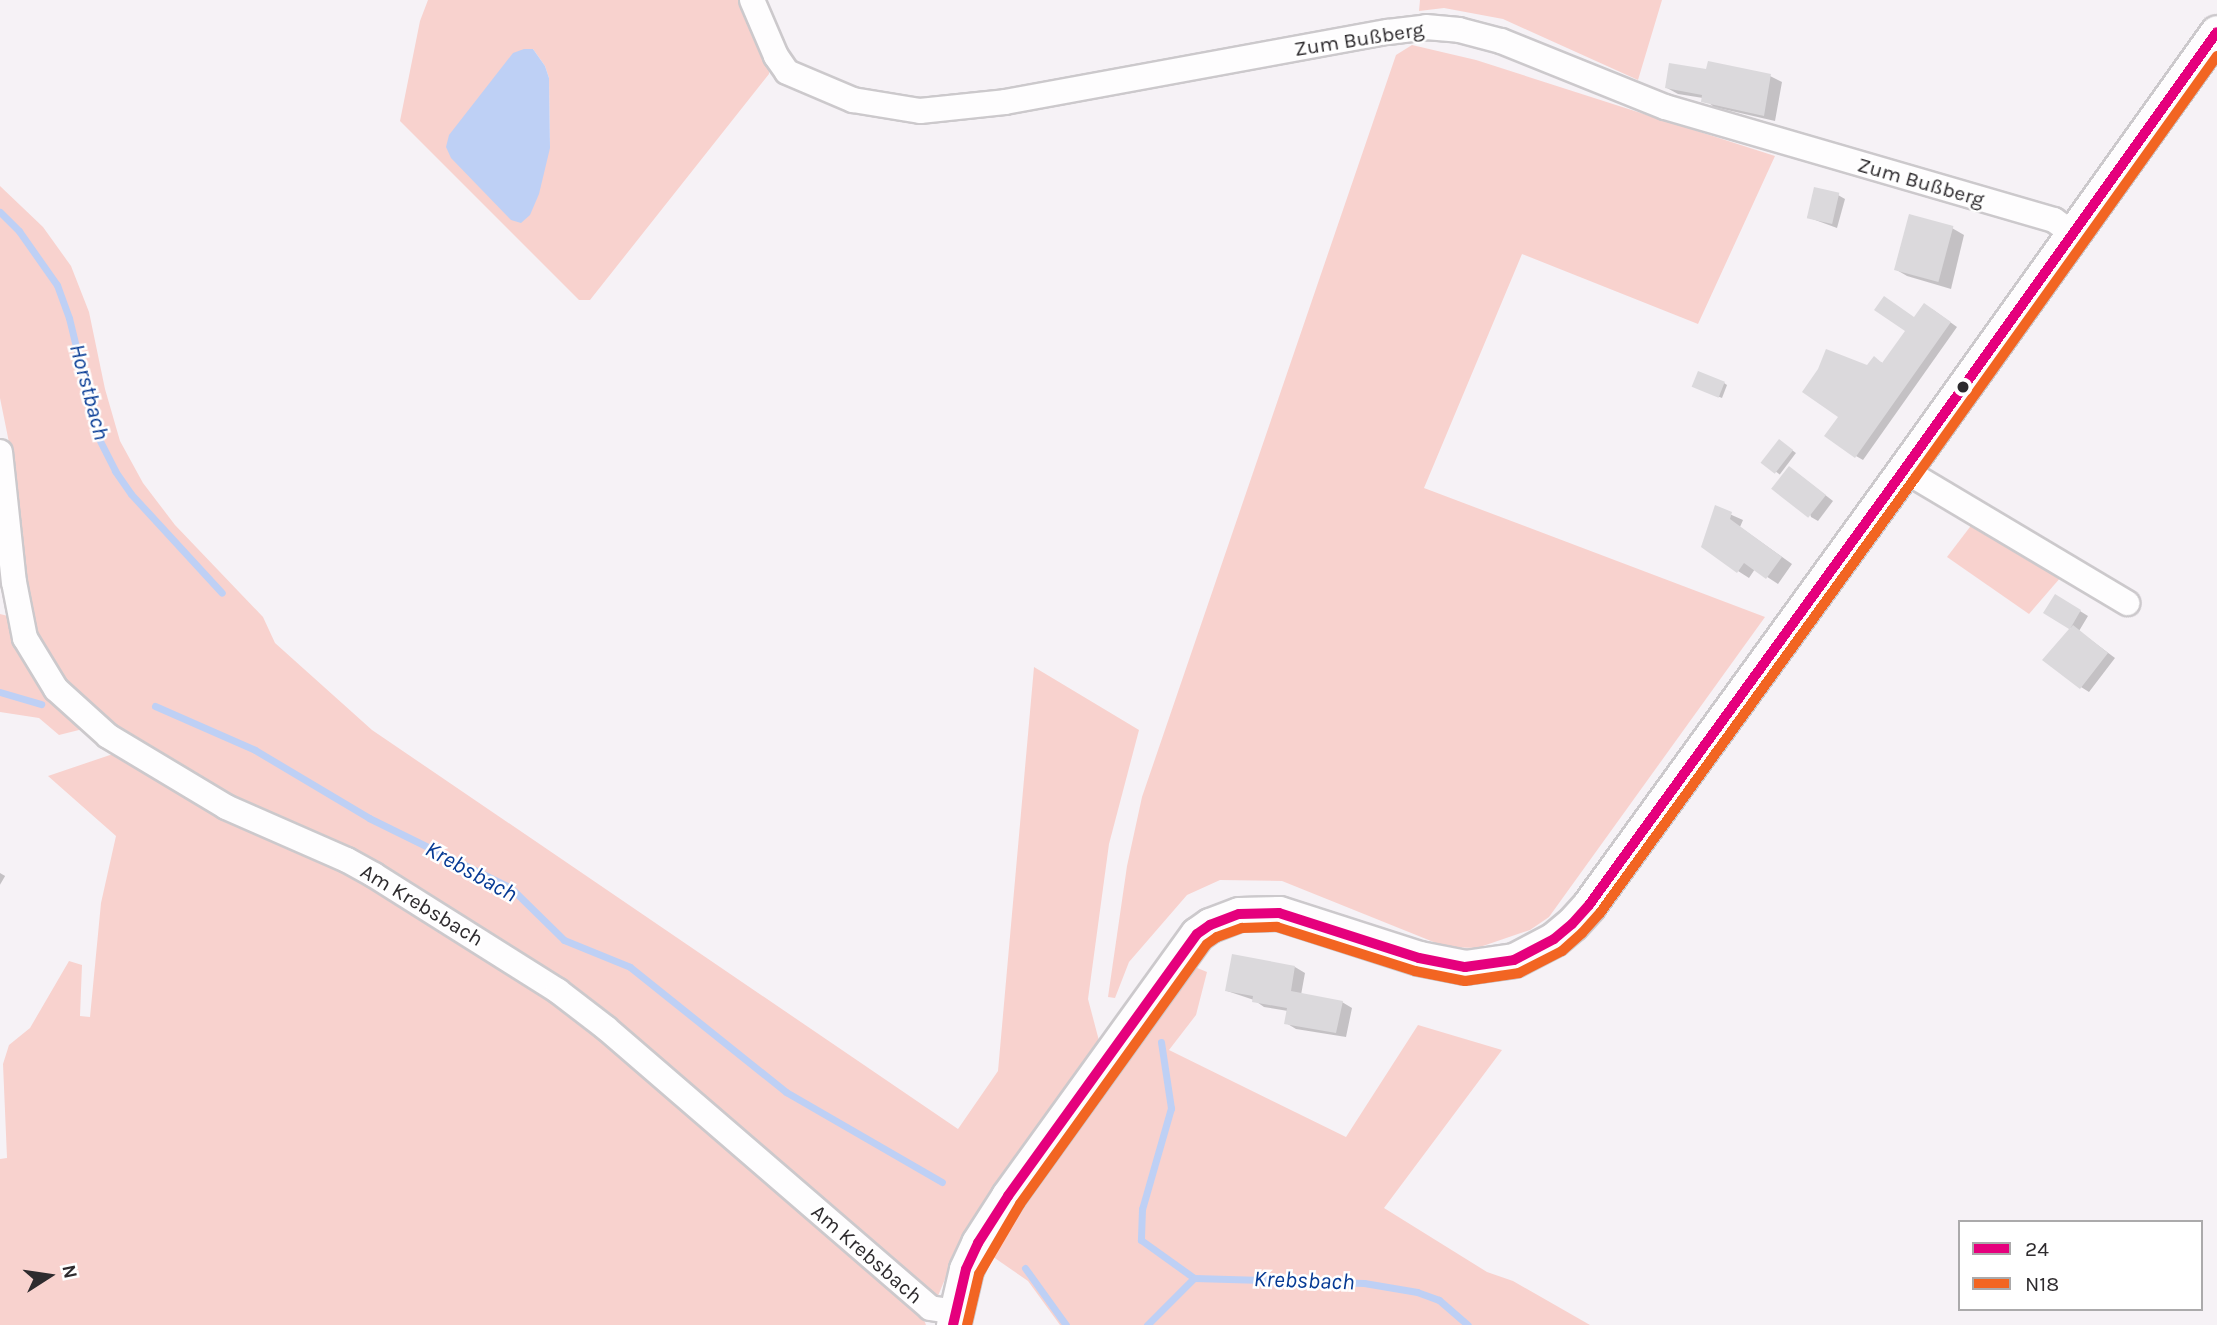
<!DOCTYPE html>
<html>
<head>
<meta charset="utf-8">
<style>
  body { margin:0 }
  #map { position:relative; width:2217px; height:1325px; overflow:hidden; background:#f6f2f6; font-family:Karla,sans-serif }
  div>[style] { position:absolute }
  .green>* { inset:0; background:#f8d2ce }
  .water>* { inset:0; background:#bed0f5 }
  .shadow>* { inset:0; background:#0003; transform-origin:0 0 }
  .stream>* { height:7px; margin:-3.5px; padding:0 3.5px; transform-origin:3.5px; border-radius:3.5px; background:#bed0f5 }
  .building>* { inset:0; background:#dbd9dc; transform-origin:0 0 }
  .roads { filter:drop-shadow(2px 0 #ccc9cc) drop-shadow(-2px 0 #ccc9cc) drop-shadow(0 2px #ccc9cc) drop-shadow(0 -2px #ccc9cc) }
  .street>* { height:24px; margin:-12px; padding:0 12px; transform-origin:12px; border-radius:12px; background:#fefdfe }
  .secondary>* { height:33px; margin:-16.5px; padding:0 16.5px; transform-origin:16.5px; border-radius:16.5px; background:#fefdfe }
  .bus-1>* { height:10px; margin:-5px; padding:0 5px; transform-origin:5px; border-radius:5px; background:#e5007d }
  .bus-2>* { height:10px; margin:-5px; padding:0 5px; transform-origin:5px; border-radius:5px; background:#f26522 }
  .dots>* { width:19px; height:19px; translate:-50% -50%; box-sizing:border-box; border:4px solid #fff; border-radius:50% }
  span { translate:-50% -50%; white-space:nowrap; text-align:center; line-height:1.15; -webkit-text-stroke:5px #fff; paint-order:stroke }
  .street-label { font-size:21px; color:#2e2b2e }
  .water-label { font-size:23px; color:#063a94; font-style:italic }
  .legend { position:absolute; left:1958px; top:1220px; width:245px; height:91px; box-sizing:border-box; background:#fff; border:2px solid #abaaab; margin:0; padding:9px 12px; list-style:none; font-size:21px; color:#2e2b2e }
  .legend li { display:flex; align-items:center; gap:14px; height:35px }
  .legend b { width:35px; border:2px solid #abaaab }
  .north { position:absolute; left:14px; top:1241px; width:70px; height:70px; -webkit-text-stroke:5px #fff; paint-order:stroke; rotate:78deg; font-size:19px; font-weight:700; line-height:28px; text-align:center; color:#2e2b2e }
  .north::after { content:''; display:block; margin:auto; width:24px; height:32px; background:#2e2b2e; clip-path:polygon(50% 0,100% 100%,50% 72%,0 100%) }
</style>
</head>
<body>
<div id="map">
  <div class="green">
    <i style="clip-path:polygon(evenodd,428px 0,743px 0,769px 60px,769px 74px,590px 300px,579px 300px,400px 121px,420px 21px,428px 0,524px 49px,533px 49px,545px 66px,549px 78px,550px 148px,524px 49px)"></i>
    <i style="clip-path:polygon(1420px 0,1662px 0,1638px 80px,1503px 19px,1444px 8px,1419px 11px)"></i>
    <i style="clip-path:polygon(1412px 45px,1476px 60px,1775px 156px,1698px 324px,1522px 254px,1424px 488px,1765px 617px,1549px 917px,1530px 930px,1477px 948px,1446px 947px,1282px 881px,1220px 880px,1187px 895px,1129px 962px,1115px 998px,1108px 997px,1127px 866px,1142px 797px,1396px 55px)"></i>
    <i style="clip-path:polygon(0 186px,43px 227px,71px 266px,89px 312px,105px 389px,120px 441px,143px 483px,175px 525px,263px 617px,275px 643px,372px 730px,958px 1129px,998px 1071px,1034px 667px,1139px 730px,1109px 844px,1088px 999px,1102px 1052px,959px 1245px,938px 1296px,599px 1013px,118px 733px,66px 686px,28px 626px,17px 482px,0 398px)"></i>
    <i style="clip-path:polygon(1973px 523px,2061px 577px,2029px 614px,1947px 557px)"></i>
    <i style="clip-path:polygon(0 614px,8px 616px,20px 656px,38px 686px,91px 727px,59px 735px,39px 718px,0 712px)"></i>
    <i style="clip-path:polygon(110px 755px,129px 755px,345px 864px,557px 997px,920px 1310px,926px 1325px,0 1325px,0 1159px,7px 1158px,3px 1064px,9px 1045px,30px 1028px,69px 961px,82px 965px,80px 1016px,90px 1017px,101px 903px,116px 836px,48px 776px)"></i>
    <i style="clip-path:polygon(1190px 965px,1207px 972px,1196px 1015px,1169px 1050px,1346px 1137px,1418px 1025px,1502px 1050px,1384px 1208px,1487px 1272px,1513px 1281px,1590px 1325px,1060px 1325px,1028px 1281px,989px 1254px)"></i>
  </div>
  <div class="water">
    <i style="clip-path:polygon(524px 49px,533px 49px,545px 66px,549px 78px,550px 148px,539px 194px,530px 215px,521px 223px,511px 220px,451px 158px,446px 147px,449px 135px,513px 53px)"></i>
  </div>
  <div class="shadow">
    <i style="clip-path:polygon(1708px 71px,1770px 76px,1782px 82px,1775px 121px,1714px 107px,1703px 98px,1678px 94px,1667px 88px)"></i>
    <i style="clip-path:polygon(1838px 195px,1845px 199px,1837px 228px,1807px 217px)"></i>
    <i style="clip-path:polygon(1952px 228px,1964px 235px,1951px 289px,1907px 276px,1895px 269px)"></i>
    <i style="clip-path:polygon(1932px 309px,1957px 327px,1863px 460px,1856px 456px,1840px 416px,1874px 358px,1884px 364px,1915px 319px)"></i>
    <i style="clip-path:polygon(1724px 383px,1727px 385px,1722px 398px,1697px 388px)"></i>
    <i style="left:1780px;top:441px;width:20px;height:27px;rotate:37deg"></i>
    <i style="clip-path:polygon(1797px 473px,1833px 501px,1818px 521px,1811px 517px)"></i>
    <i style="clip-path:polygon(1716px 508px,1743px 520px,1740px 527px,1792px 564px,1778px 584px,1755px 569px,1749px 578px,1738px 571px)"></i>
    <i style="clip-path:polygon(2056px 596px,2088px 616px,2079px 631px,2115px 658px,2089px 692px,2081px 687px,2072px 629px,2046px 613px)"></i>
    <i style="left:0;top:873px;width:6px;height:77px;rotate:31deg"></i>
    <i style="clip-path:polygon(1295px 967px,1305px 973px,1301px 995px,1342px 1002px,1352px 1008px,1346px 1037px,1296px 1029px,1286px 1023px,1288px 1011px,1264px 1007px,1254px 1000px,1227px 991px)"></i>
  </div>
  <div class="stream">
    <i style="left:0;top:212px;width:27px;rotate:45deg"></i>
    <i style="left:19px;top:231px;width:66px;rotate:54.9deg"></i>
    <i style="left:57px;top:285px;width:35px;rotate:70deg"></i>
    <i style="left:69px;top:318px;width:122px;rotate:76.3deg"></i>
    <i style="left:98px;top:437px;width:38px;rotate:63deg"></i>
    <i style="left:115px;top:471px;width:28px;rotate:55deg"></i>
    <i style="left:131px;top:494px;width:134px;rotate:47.4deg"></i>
    <i style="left:0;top:692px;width:43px;rotate:16.3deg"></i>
    <i style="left:155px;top:706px;width:109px;rotate:23.7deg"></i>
    <i style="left:255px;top:750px;width:133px;rotate:30.8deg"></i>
    <i style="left:369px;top:818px;width:158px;rotate:26.2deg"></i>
    <i style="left:511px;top:888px;width:74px;rotate:44.5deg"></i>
    <i style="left:564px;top:940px;width:71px;rotate:22.2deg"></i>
    <i style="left:630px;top:967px;width:200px;rotate:38.7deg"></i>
    <i style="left:786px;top:1092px;width:180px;rotate:30deg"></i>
    <i style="left:1161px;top:1042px;width:67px;rotate:81.4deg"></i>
    <i style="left:1171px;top:1108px;width:105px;rotate:106deg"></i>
    <i style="left:1142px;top:1209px;width:31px;rotate:92deg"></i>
    <i style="left:1141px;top:1240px;width:65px;rotate:35.6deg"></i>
    <i style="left:1025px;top:1268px;width:70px;rotate:54.3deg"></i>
    <i style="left:1147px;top:1325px;width:66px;rotate:-45deg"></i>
    <i style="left:1194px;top:1278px;width:170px;rotate:1.7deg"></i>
    <i style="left:1364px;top:1283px;width:54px;rotate:9.6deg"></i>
    <i style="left:1417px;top:1292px;width:23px;rotate:20deg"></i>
    <i style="left:1439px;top:1300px;width:38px;rotate:41deg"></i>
  </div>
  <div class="building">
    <i style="clip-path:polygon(1708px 61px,1771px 74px,1764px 116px,1701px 102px,1702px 95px,1665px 88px,1669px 63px,1706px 69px)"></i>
    <i style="left:1814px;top:187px;width:26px;height:32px;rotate:13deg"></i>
    <i style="left:1909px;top:214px;width:46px;height:58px;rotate:15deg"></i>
    <i style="clip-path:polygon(1884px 296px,1914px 317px,1924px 303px,1951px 322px,1855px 458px,1824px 436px,1838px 417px,1802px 392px,1818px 369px,1826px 349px,1867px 365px,1874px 356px,1882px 363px,1905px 331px,1874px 310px)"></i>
    <i style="left:1698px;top:371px;width:29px;height:17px;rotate:22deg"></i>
    <i style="left:1779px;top:439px;width:18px;height:30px;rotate:38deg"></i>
    <i style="left:1789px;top:466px;width:47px;height:29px;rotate:38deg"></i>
    <i style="clip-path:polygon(1715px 505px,1732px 512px,1730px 519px,1782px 557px,1766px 579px,1744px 563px,1737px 573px,1701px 547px)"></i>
    <i style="clip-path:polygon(2055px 594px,2081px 610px,2070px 629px,2073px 625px,2108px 653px,2080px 689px,2042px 660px,2069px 629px,2043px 613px)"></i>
    <i style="clip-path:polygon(1232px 954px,1295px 966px,1291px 991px,1343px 1001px,1336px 1033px,1284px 1024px,1287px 1008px,1252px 1002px,1253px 996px,1225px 991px)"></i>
  </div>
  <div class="roads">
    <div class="street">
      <i style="left:752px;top:0;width:61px;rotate:66.8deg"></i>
      <i style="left:776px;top:56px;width:19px;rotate:55deg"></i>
      <i style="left:787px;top:72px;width:72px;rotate:23deg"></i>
      <i style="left:853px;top:100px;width:68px;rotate:9.3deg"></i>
      <i style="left:920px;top:111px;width:85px;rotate:-6deg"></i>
      <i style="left:1005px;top:102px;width:389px;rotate:-10.4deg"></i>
      <i style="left:1388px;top:32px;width:38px;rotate:-7deg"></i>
      <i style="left:1426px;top:27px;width:33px;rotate:5deg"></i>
      <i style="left:1459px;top:30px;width:43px;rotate:14.7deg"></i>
      <i style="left:1501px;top:41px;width:177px;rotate:21.9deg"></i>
      <i style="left:1665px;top:107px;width:405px;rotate:16.2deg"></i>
      <i style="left:2054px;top:220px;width:22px;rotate:36deg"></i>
      <i style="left:0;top:452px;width:131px;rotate:83.9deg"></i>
      <i style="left:14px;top:582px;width:57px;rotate:78.9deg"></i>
      <i style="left:25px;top:638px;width:60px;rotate:58.7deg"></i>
      <i style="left:56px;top:689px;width:70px;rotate:42.1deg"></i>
      <i style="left:108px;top:736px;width:138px;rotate:31deg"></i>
      <i style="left:226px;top:807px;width:132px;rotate:23.7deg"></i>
      <i style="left:347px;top:860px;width:31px;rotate:29deg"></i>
      <i style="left:374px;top:875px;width:218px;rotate:32.2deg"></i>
      <i style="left:558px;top:991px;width:61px;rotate:37.6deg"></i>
      <i style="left:606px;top:1028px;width:428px;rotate:40.8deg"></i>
      <i style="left:930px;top:1308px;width:24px;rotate:9deg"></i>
      <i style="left:1904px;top:470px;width:260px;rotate:30.8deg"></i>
    </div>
    <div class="secondary">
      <i style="left:953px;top:1325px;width:57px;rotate:-76.9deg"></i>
      <i style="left:966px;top:1269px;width:29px;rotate:-65deg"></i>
      <i style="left:978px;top:1243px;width:56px;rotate:-57.4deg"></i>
      <i style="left:1008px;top:1196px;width:323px;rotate:-54.2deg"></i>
      <i style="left:1197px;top:934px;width:16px;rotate:-35deg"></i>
      <i style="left:1210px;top:925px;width:31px;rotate:-21deg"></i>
      <i style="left:1239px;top:914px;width:40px;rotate:-1.4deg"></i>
      <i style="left:1279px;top:913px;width:147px;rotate:17.8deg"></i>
      <i style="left:1419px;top:958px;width:47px;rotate:11.1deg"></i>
      <i style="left:1465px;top:967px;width:49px;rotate:-8.1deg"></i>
      <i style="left:1514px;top:960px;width:45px;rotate:-27.7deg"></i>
      <i style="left:1554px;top:939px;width:23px;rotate:-40deg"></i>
      <i style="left:1572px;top:924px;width:25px;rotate:-48deg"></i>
      <i style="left:1589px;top:905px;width:537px;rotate:-54.09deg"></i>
      <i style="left:1904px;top:470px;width:538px;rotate:-54.45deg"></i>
    </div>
  </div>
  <div class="bus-1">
    <i style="left:953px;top:1325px;width:57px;rotate:-76.9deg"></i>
    <i style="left:966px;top:1269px;width:29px;rotate:-65deg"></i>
    <i style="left:978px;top:1243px;width:56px;rotate:-57.4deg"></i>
    <i style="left:1008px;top:1196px;width:323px;rotate:-54.2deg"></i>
    <i style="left:1197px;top:934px;width:16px;rotate:-35deg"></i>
    <i style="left:1210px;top:925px;width:31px;rotate:-21deg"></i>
    <i style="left:1239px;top:914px;width:40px;rotate:-1.4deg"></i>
    <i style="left:1279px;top:913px;width:147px;rotate:17.8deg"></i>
    <i style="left:1419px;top:958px;width:47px;rotate:11.1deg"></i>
    <i style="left:1465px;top:967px;width:49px;rotate:-8.1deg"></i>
    <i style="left:1514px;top:960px;width:45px;rotate:-27.7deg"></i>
    <i style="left:1554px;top:939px;width:23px;rotate:-40deg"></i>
    <i style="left:1572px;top:924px;width:25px;rotate:-48deg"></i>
    <i style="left:1589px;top:905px;width:537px;rotate:-54.09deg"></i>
    <i style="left:1904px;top:470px;width:538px;rotate:-54.45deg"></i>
  </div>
  <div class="bus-2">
    <i style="left:967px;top:1325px;width:52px;rotate:-76.8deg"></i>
    <i style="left:979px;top:1274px;width:81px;rotate:-59.6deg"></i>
    <i style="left:1020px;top:1204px;width:320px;rotate:-54.3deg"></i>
    <i style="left:1207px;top:944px;width:12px;rotate:-35deg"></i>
    <i style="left:1217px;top:937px;width:27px;rotate:-20deg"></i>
    <i style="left:1242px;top:928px;width:35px;rotate:-2deg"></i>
    <i style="left:1277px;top:927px;width:145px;rotate:17.7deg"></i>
    <i style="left:1415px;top:971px;width:51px;rotate:11.3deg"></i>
    <i style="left:1465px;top:981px;width:55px;rotate:-8.4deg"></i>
    <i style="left:1519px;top:973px;width:48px;rotate:-27.1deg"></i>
    <i style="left:1562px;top:951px;width:27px;rotate:-42deg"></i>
    <i style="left:1582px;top:933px;width:27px;rotate:-48deg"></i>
    <i style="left:1600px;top:913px;width:537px;rotate:-54.09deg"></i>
    <i style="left:1915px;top:478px;width:519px;rotate:-54.41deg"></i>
  </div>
  <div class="dots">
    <i style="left:1963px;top:387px;background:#2e2b2e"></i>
  </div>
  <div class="street-label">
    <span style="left:1359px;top:39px;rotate:-9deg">Zum Bußberg</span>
    <span style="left:1921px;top:182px;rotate:16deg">Zum Bußberg</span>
    <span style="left:422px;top:905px;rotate:31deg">Am Krebsbach</span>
    <span style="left:867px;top:1254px;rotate:41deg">Am Krebsbach</span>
  </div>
  <div class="water-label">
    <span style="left:89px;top:392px;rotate:75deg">Horstbach</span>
    <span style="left:471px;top:872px;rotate:29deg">Krebsbach</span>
    <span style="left:1304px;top:1281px;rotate:2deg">Krebsbach</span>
  </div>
  <ul class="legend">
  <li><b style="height:9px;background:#e5007d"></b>24</li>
  <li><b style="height:9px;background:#f26522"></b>N18</li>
  </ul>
  <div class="north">N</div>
</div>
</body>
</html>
